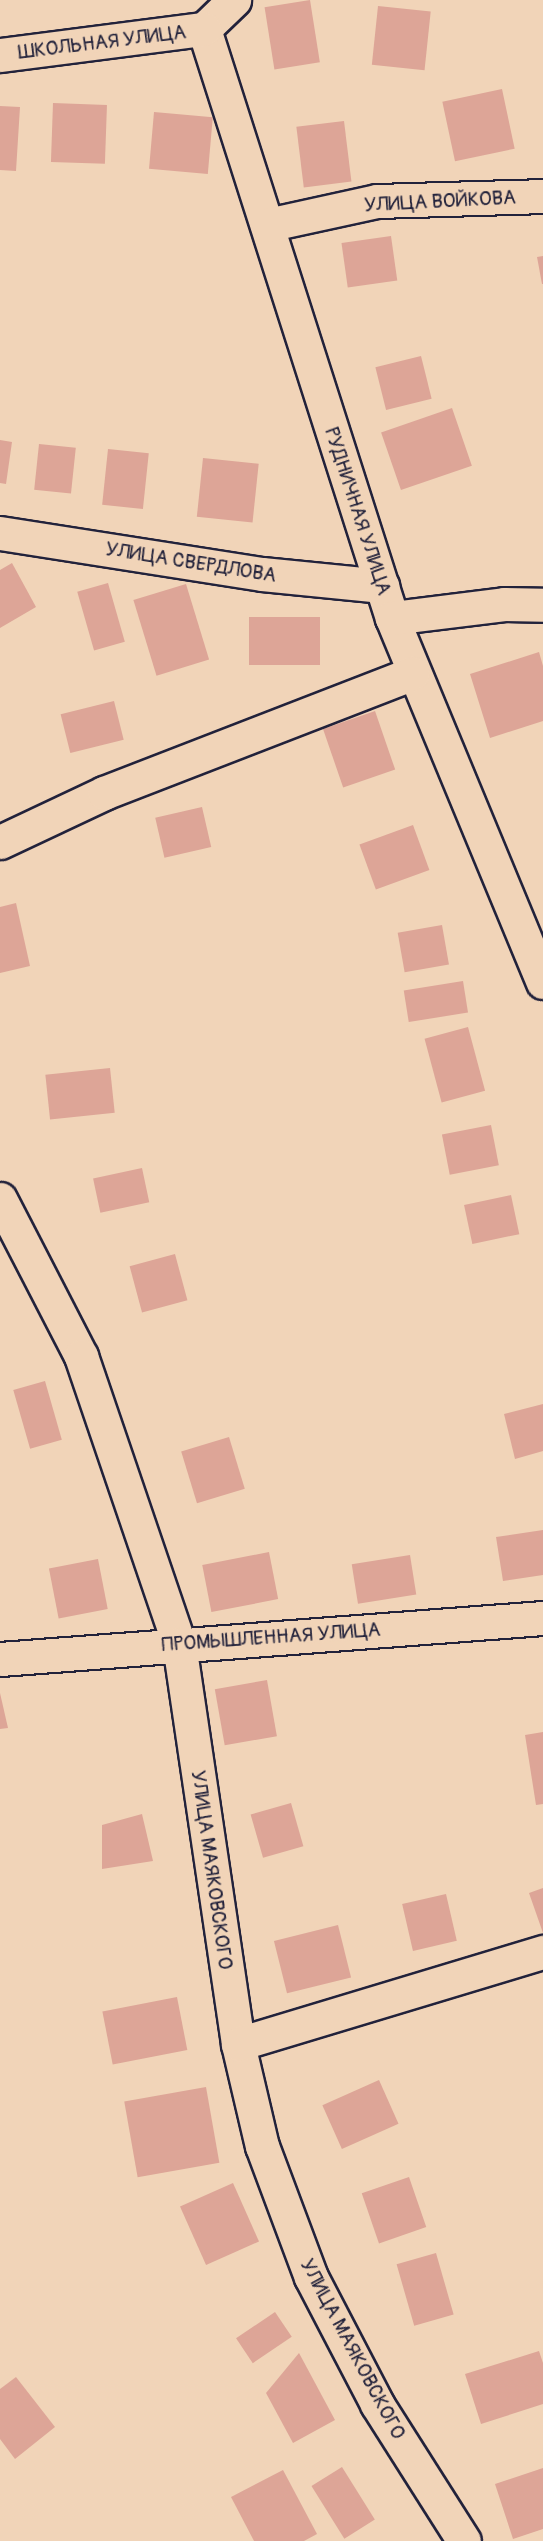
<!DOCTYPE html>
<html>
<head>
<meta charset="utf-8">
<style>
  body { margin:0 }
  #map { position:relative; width:543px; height:2541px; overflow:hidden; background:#f1d4b8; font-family:Pangolin,sans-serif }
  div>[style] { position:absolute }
  .building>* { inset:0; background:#dda597; transform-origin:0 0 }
  .roads { filter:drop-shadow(2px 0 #22223b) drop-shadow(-2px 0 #22223b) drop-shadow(0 2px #22223b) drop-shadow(0 -2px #22223b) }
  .minor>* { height:33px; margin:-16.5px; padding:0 16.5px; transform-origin:16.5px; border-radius:16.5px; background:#f1d4b8 }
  span { translate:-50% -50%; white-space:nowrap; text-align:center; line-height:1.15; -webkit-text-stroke:5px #f1d4b8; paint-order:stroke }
  .street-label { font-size:20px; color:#22223b }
</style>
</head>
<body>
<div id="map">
  <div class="building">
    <i style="left:310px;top:0;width:63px;height:46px;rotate:81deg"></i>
    <i style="left:378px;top:6px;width:53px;height:59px;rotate:6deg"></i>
    <i style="left:502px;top:89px;width:61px;height:61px;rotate:78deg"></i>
    <i style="left:53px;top:103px;width:54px;height:59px;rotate:2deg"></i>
    <i style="clip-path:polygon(0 106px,20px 107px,16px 171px,0 170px)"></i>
    <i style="left:154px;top:112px;width:59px;height:57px;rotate:5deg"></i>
    <i style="left:344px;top:121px;width:61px;height:48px;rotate:83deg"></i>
    <i style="left:391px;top:236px;width:45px;height:50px;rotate:82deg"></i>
    <i style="clip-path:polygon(543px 256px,543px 284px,542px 284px,537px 257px)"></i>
    <i style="left:421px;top:356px;width:44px;height:47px;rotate:76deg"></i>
    <i style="left:452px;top:408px;width:61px;height:75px;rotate:71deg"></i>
    <i style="clip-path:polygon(0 440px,12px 442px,6px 484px,0 483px)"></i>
    <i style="left:39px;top:444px;width:37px;height:46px;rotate:6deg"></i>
    <i style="left:108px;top:449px;width:41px;height:56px;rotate:6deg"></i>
    <i style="left:203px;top:458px;width:56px;height:59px;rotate:6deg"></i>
    <i style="clip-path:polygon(12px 563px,36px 607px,0 628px,0 570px)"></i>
    <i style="left:108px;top:583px;width:61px;height:32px;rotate:74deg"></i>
    <i style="left:186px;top:584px;width:79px;height:55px;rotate:73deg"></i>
    <i style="left:249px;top:617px;width:71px;height:48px"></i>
    <i style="clip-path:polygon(539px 652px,543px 666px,543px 721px,490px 738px,470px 674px)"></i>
    <i style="left:114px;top:701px;width:40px;height:55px;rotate:76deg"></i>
    <i style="left:375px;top:711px;width:62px;height:55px;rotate:71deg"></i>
    <i style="left:202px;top:807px;width:41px;height:48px;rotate:77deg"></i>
    <i style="left:413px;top:825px;width:48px;height:57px;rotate:70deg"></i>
    <i style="clip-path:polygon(16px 903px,30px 966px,0 973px,0 907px)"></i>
    <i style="left:442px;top:925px;width:40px;height:45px;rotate:80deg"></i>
    <i style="left:463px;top:981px;width:32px;height:60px;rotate:81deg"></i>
    <i style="left:468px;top:1027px;width:66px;height:45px;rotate:75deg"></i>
    <i style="left:110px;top:1068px;width:45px;height:65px;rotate:84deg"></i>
    <i style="left:491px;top:1125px;width:41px;height:50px;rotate:79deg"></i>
    <i style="left:142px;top:1168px;width:35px;height:50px;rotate:78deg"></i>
    <i style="left:511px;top:1195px;width:40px;height:48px;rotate:78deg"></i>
    <i style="left:175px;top:1254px;width:48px;height:47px;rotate:75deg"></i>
    <i style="left:45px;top:1381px;width:61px;height:33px;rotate:74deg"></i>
    <i style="clip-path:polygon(543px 1404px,543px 1451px,515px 1459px,504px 1414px)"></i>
    <i style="left:229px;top:1437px;width:54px;height:50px;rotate:73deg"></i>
    <i style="clip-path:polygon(543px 1530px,543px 1575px,503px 1581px,496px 1537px)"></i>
    <i style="left:269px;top:1552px;width:48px;height:68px;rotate:79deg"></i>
    <i style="left:410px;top:1555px;width:40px;height:59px;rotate:81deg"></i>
    <i style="left:98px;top:1559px;width:51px;height:50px;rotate:79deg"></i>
    <i style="left:267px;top:1680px;width:57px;height:53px;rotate:80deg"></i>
    <i style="clip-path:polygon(0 1693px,8px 1728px,0 1729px)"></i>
    <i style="clip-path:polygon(543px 1732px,543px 1804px,536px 1805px,525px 1735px)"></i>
    <i style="left:291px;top:1803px;width:45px;height:42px;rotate:74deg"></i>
    <i style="clip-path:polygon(142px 1814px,153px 1861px,102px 1869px,102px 1825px)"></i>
    <i style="clip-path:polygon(543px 1888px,543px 1933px,529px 1893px)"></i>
    <i style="left:446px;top:1894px;width:48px;height:45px;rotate:77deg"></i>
    <i style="left:338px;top:1925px;width:54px;height:66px;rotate:76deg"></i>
    <i style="left:177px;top:1997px;width:54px;height:76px;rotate:79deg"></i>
    <i style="left:379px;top:2080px;width:48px;height:62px;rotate:66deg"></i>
    <i style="left:206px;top:2087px;width:77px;height:83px;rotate:80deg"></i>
    <i style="left:409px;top:2177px;width:53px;height:50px;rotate:71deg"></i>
    <i style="left:233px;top:2183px;width:64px;height:58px;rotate:66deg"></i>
    <i style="left:436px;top:2253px;width:64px;height:41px;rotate:74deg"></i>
    <i style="left:275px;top:2312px;width:30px;height:47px;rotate:56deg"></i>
    <i style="clip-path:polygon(539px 2351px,543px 2363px,543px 2404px,481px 2424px,465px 2374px)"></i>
    <i style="clip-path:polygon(299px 2353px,335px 2420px,293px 2443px,266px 2393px)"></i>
    <i style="clip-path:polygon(16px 2377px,55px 2427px,15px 2459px,0 2439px,0 2389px)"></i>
    <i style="left:342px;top:2467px;width:62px;height:36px;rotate:58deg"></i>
    <i style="clip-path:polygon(543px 2468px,543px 2529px,513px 2539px,495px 2484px)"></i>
    <i style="clip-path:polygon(283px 2470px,317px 2534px,304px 2541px,254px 2541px,231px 2497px)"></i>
  </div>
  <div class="roads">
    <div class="minor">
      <i style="left:204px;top:29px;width:618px;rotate:72.3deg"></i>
      <i style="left:392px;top:618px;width:394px;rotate:67.5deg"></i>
      <i style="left:204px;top:29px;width:42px;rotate:-44deg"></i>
      <i style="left:0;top:55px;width:206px;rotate:-7.3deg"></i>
      <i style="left:267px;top:225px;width:113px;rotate:-12.3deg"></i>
      <i style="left:377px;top:201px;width:166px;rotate:-1.7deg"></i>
      <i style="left:0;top:533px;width:265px;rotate:8.9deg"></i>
      <i style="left:262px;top:574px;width:121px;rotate:5.7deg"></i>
      <i style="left:392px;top:618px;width:113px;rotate:-7.1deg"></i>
      <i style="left:504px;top:604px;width:39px;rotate:1deg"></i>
      <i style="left:0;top:842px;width:115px;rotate:-25.2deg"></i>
      <i style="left:104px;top:793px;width:331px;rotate:-21.2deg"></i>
      <i style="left:0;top:1199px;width:177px;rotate:62.7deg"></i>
      <i style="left:81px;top:1356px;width:304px;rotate:71.2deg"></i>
      <i style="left:179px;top:1644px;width:404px;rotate:81.6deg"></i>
      <i style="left:238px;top:2044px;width:105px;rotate:76.8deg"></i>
      <i style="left:262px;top:2146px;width:140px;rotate:69.5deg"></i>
      <i style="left:311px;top:2277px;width:143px;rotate:62.5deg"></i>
      <i style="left:377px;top:2404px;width:162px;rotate:57.6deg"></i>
      <i style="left:0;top:1659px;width:545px;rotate:-4.32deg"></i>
      <i style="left:238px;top:2044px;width:319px;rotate:-16.8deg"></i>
    </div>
  </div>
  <div class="street-label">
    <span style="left:102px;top:42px;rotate:-7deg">ШКОЛЬНАЯ УЛИЦА</span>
    <span style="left:440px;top:201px;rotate:-3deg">УЛИЦА ВОЙКОВА</span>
    <span style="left:358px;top:511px;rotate:72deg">РУДНИЧНАЯ УЛИЦА</span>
    <span style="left:191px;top:562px;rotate:9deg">УЛИЦА СВЕРДЛОВА</span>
    <span style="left:271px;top:1637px;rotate:-4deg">ПРОМЫШЛЕННАЯ УЛИЦА</span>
    <span style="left:212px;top:1870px;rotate:82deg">УЛИЦА МАЯКОВСКОГО</span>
    <span style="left:353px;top:2349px;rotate:62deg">УЛИЦА МАЯКОВСКОГО</span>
  </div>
</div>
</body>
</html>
